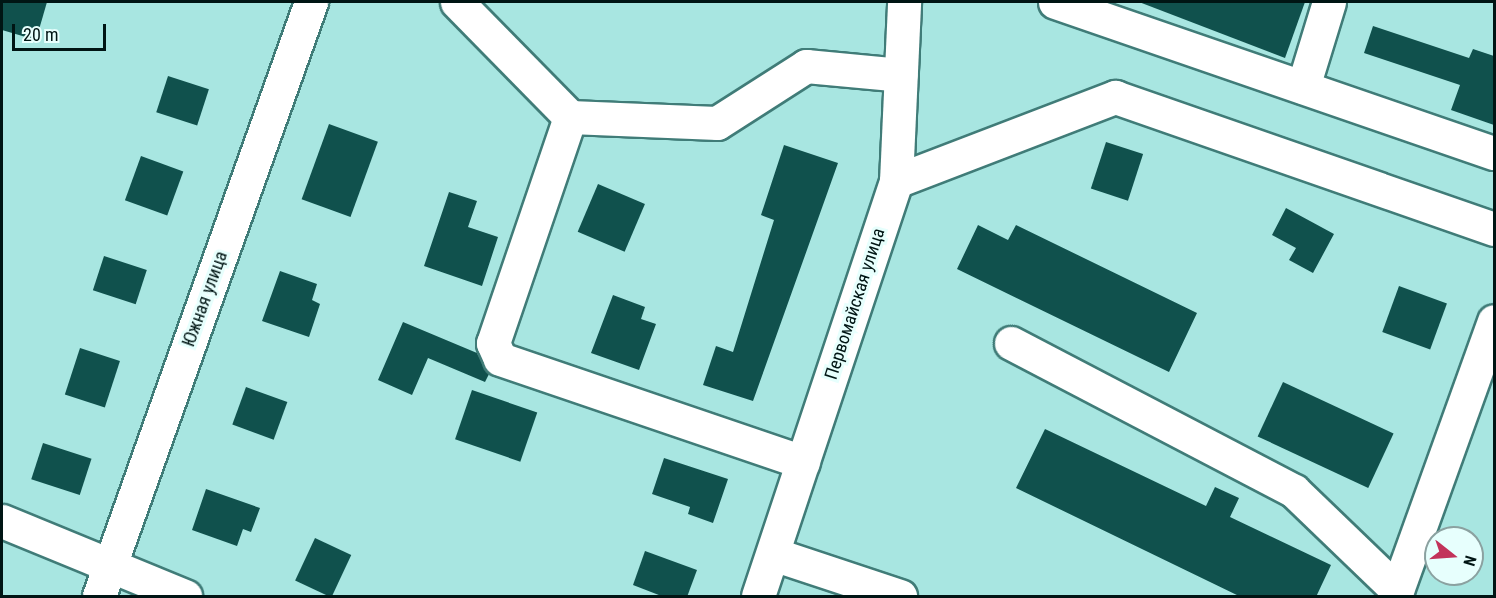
<!DOCTYPE html>
<html>
<head>
<meta charset="utf-8">
<style>
  body { margin:0 }
  #map { position:relative; width:1496px; height:598px; overflow:hidden; background:#a8e6e1; font-family:"Roboto Condensed",sans-serif }
  div>[style] { position:absolute }
  .building>* { inset:0; background:#10514d; transform-origin:0 0 }
  .roads { filter:drop-shadow(2px 0 #407c78) drop-shadow(-2px 0 #407c78) drop-shadow(0 2px #407c78) drop-shadow(0 -2px #407c78) }
  .minor>* { height:33px; margin:-16.5px; padding:0 16.5px; transform-origin:16.5px; border-radius:16.5px; background:#fff }
  span { translate:-50% -50%; white-space:nowrap; text-align:center; line-height:1.15; -webkit-text-stroke:6px #e7fffd; paint-order:stroke }
  .street-label { font-size:18px; color:#001514 }
  .frame { position:absolute; inset:0; border:3px solid #001514; pointer-events:none }
  .north { position:absolute; left:1424px; top:526px; width:60px; height:60px; box-sizing:border-box; background:#e7fffd; border:2px solid #8ba1a0; border-radius:50%; rotate:107deg; font-size:16px; font-weight:700; line-height:24px; text-align:center; color:#001514 }
  .north::after { content:''; display:block; margin:auto; width:21px; height:27px; background:#c2335a; clip-path:polygon(50% 0,100% 100%,50% 72%,0 100%) }
  .scale { position:absolute; left:12px; top:24px; width:94px; height:27px; box-sizing:border-box; border:3px solid #001514; border-top:0; padding-left:8px; font-size:18px; line-height:21px; white-space:nowrap; color:#001514; -webkit-text-stroke:4px #e7fffd; paint-order:stroke }
</style>
</head>
<body>
<div id="map">
  <div class="building">
    <i style="clip-path:polygon(2px 2px,47px 2px,36px 40px,2px 30px)"></i>
    <i style="clip-path:polygon(1139px 2px,1305px 2px,1285px 58px)"></i>
    <i style="clip-path:polygon(1373px 26px,1469px 58px,1473px 49px,1494px 56px,1494px 125px,1451px 110px,1460px 85px,1364px 53px)"></i>
    <i style="left:168px;top:76px;width:43px;height:38px;rotate:18deg"></i>
    <i style="left:329px;top:124px;width:52px;height:80px;rotate:20deg"></i>
    <i style="left:1106px;top:142px;width:39px;height:49px;rotate:18deg"></i>
    <i style="clip-path:polygon(784px 145px,838px 163px,753px 401px,703px 385px,716px 346px,733px 352px,774px 220px,761px 215px)"></i>
    <i style="left:141px;top:156px;width:45px;height:47px;rotate:20deg"></i>
    <i style="left:598px;top:184px;width:51px;height:52px;rotate:23deg"></i>
    <i style="clip-path:polygon(449px 192px,477px 201px,468px 227px,498px 237px,482px 286px,424px 266px)"></i>
    <i style="clip-path:polygon(1286px 208px,1334px 234px,1313px 273px,1289px 260px,1296px 248px,1272px 235px)"></i>
    <i style="clip-path:polygon(978px 225px,1008px 240px,1016px 225px,1197px 313px,1169px 372px,957px 269px)"></i>
    <i style="left:104px;top:256px;width:45px;height:36px;rotate:18deg"></i>
    <i style="clip-path:polygon(280px 271px,317px 284px,312px 300px,320px 304px,309px 337px,262px 321px)"></i>
    <i style="left:1399px;top:286px;width:51px;height:49px;rotate:20deg"></i>
    <i style="clip-path:polygon(613px 295px,645px 307px,641px 319px,656px 324px,639px 370px,591px 353px)"></i>
    <i style="clip-path:polygon(403px 322px,477px 353px,489px 374px,485px 382px,428px 358px,412px 395px,378px 380px)"></i>
    <i style="left:80px;top:348px;width:42px;height:49px;rotate:18deg"></i>
    <i style="left:1283px;top:382px;width:122px;height:60px;rotate:25deg"></i>
    <i style="left:246px;top:387px;width:44px;height:40px;rotate:20deg"></i>
    <i style="left:472px;top:390px;width:69px;height:52px;rotate:19deg"></i>
    <i style="clip-path:polygon(1045px 429px,1206px 506px,1215px 487px,1239px 498px,1230px 517px,1331px 565px,1316px 597px,1241px 597px,1016px 488px)"></i>
    <i style="left:43px;top:443px;width:51px;height:38px;rotate:18deg"></i>
    <i style="clip-path:polygon(664px 458px,728px 479px,713px 523px,688px 514px,690px 507px,652px 494px)"></i>
    <i style="clip-path:polygon(206px 489px,260px 508px,251px 532px,243px 529px,237px 546px,192px 530px)"></i>
    <i style="left:315px;top:538px;width:40px;height:47px;rotate:25deg"></i>
    <i style="clip-path:polygon(645px 551px,697px 570px,687px 597px,664px 597px,633px 585px)"></i>
  </div>
  <div class="roads">
    <div class="minor">
      <i style="left:457px;top:2px;width:161px;rotate:45.5deg"></i>
      <i style="left:570px;top:117px;width:147px;rotate:2.3deg"></i>
      <i style="left:717px;top:123px;width:106px;rotate:-32.6deg"></i>
      <i style="left:806px;top:66px;width:95px;rotate:5.4deg"></i>
      <i style="left:1055px;top:2px;width:464px;rotate:19deg"></i>
      <i style="left:1303px;top:87px;width:89px;rotate:-73deg"></i>
      <i style="left:570px;top:117px;width:239px;rotate:108.8deg"></i>
      <i style="left:493px;top:343px;width:17px;rotate:66deg"></i>
      <i style="left:500px;top:359px;width:320px;rotate:18.8deg"></i>
      <i style="left:896px;top:181px;width:235px;rotate:-21deg"></i>
      <i style="left:1115px;top:97px;width:401px;rotate:19.2deg"></i>
      <i style="left:1011px;top:343px;width:319px;rotate:27.6deg"></i>
      <i style="left:1294px;top:491px;width:143px;rotate:43.9deg"></i>
      <i style="left:2px;top:521px;width:198px;rotate:22.3deg"></i>
      <i style="left:773px;top:554px;width:134px;rotate:18.3deg"></i>
      <i style="left:99px;top:596px;width:631px;rotate:-70.36deg"></i>
      <i style="left:758px;top:596px;width:437px;rotate:-71.6deg"></i>
      <i style="left:896px;top:181px;width:179px;rotate:-87.4deg"></i>
      <i style="left:1395px;top:596px;width:292px;rotate:-70.2deg"></i>
    </div>
  </div>
  <div class="street-label">
    <span style="left:205px;top:299px;rotate:-70deg">Южная улица</span>
    <span style="left:855px;top:304px;rotate:-72deg">Первомайская улица</span>
  </div>
  <div class="frame"></div>
  <div class="north">N</div>
  <div class="scale">20 m</div>
</div>
</body>
</html>
